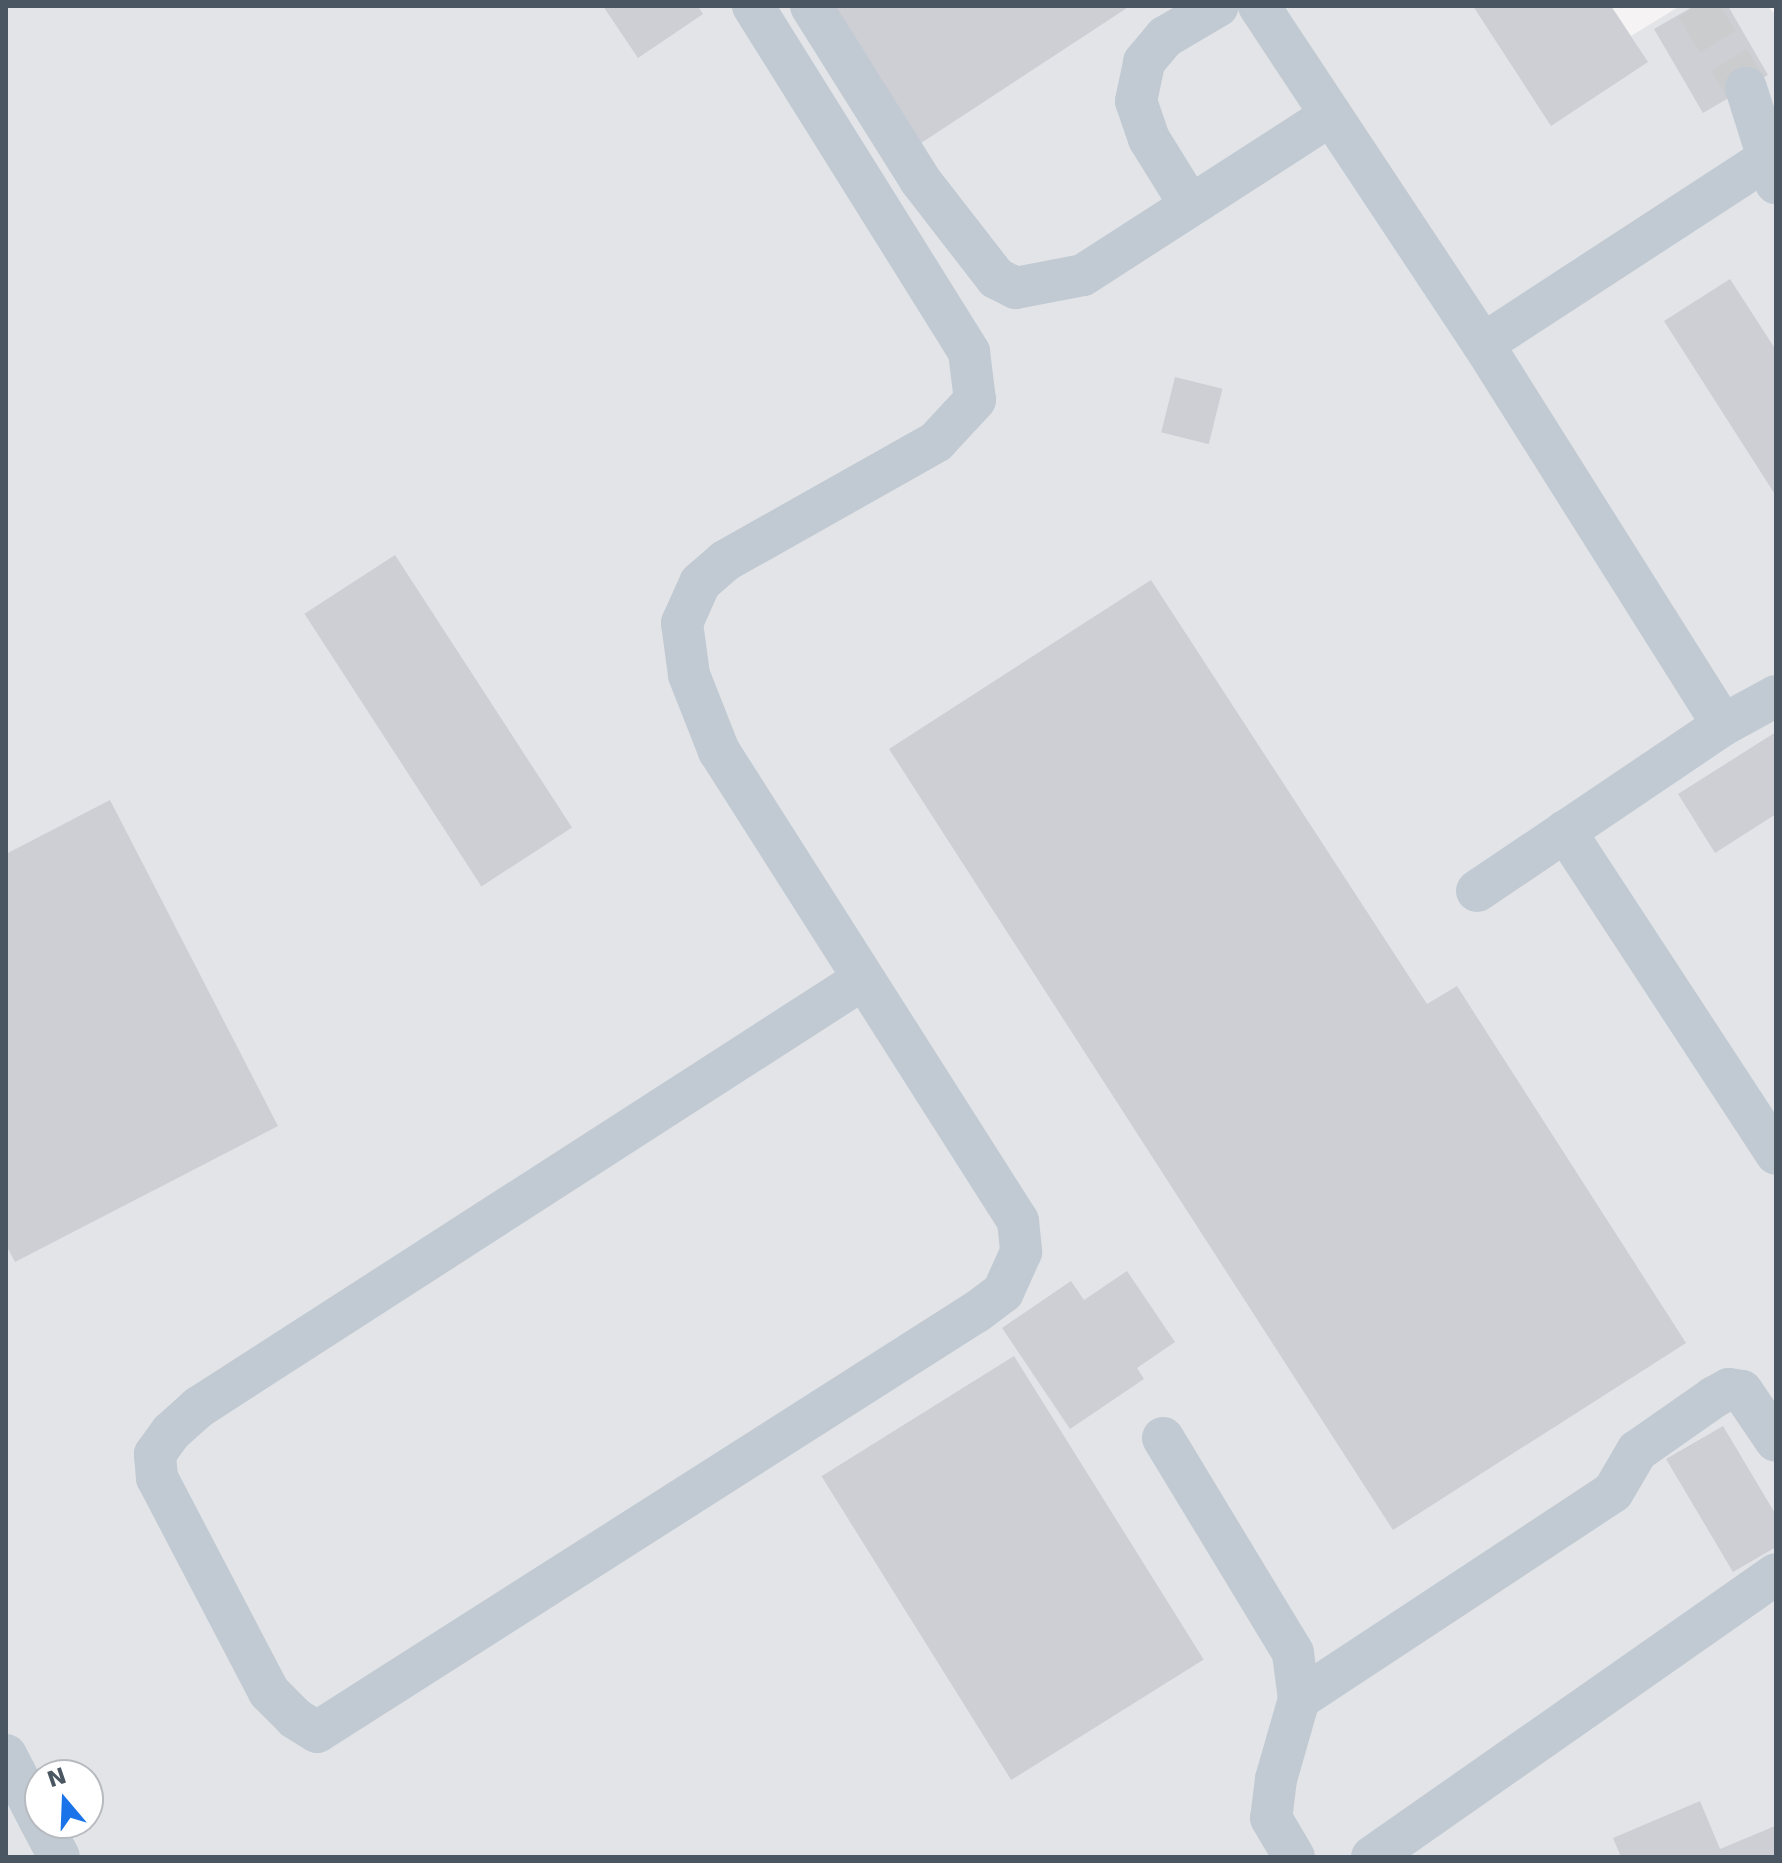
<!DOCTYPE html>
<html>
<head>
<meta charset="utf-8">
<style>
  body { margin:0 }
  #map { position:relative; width:1782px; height:1863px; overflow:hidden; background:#f5f3f3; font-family:"DejaVu Sans",sans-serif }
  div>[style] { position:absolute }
  .airport>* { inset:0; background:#e2e4e7 }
  .building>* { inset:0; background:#cdcfd5; transform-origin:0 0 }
  .minor-tunnel>* { height:42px; margin-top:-21px; transform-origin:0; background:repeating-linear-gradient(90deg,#caccce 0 42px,transparent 0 63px) }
  .minor>* { height:42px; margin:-21px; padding:0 21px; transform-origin:21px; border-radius:21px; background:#c1cad2 }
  span { translate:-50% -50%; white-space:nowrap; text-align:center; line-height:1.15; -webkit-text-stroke:7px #fff; paint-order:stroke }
  .frame { position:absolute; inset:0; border:8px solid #4a5661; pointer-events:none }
  .north { position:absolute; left:24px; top:1759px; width:80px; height:80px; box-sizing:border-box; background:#fff; border:2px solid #b7bbc0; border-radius:50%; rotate:341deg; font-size:22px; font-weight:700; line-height:32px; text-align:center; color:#4a5661 }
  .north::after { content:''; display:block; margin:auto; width:28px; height:36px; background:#1a73e8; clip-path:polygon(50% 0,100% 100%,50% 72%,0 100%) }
</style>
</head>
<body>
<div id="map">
  <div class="airport">
    <i style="clip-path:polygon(evenodd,6px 6px,1611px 6px,1631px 36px,1680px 6px,1767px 6px,1776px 15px,1776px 1857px,6px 1857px,6px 6px,40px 1775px,88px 1775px,88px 1823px,40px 1823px,40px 1775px)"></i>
  </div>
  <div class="building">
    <i style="clip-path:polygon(603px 6px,698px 6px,703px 14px,638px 58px)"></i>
    <i style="clip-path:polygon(828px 6px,1130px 6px,918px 145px)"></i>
    <i style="clip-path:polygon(1473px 6px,1611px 6px,1648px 62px,1551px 126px)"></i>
    <i style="clip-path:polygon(1694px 6px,1728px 6px,1768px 75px,1703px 113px,1654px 29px)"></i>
    <i style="clip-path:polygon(1730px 279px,1776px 350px,1776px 496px,1664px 321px)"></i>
    <i style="left:1175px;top:377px;width:49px;height:57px;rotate:14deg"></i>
    <i style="left:395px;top:555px;width:325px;height:108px;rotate:57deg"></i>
    <i style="clip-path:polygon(1151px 580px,1427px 1004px,1457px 986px,1686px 1343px,1393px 1530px,889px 749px)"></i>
    <i style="clip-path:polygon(1776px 732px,1776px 814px,1715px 853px,1678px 794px)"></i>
    <i style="clip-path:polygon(110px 800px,278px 1126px,15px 1262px,6px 1245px,6px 854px)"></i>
    <i style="clip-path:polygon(1127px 1271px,1175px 1342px,1137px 1368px,1144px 1379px,1070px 1429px,1002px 1328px,1071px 1281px,1084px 1300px)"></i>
    <i style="left:1014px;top:1356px;width:358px;height:227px;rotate:58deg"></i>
    <i style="clip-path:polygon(1723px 1426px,1776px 1515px,1776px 1547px,1733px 1572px,1666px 1459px)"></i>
    <i style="clip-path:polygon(1700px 1801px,1720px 1849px,1775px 1826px,1776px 1857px,1621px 1857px,1613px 1838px)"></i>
  </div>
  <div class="minor-tunnel">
    <i style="left:1696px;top:6px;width:96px;rotate:58.6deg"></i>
  </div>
  <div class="minor">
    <i style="left:753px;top:6px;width:408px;rotate:58deg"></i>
    <i style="left:969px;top:352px;width:48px;rotate:82.9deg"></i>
    <i style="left:975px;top:400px;width:57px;rotate:132.9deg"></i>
    <i style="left:936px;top:442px;width:242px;rotate:150.6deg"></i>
    <i style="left:725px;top:561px;width:33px;rotate:139deg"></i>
    <i style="left:700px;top:583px;width:44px;rotate:114.2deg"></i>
    <i style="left:682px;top:623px;width:52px;rotate:82.3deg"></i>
    <i style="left:689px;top:675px;width:82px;rotate:68.5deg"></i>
    <i style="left:719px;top:751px;width:557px;rotate:57.54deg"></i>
    <i style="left:1018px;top:1221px;width:31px;rotate:84deg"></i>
    <i style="left:1021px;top:1252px;width:44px;rotate:114.2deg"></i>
    <i style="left:1003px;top:1292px;width:34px;rotate:143deg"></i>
    <i style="left:976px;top:1312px;width:781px;rotate:147.49deg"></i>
    <i style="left:317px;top:1732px;width:26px;rotate:-148deg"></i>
    <i style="left:295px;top:1718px;width:37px;rotate:-135deg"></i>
    <i style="left:269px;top:1692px;width:242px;rotate:-117.6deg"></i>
    <i style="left:157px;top:1478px;width:24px;rotate:-95deg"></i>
    <i style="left:155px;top:1454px;width:27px;rotate:-54deg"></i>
    <i style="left:171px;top:1432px;width:38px;rotate:-42deg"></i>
    <i style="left:199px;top:1407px;width:790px;rotate:-32.8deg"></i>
    <i style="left:811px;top:6px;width:205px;rotate:57.9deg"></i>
    <i style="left:920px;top:180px;width:124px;rotate:52.2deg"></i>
    <i style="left:996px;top:278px;width:22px;rotate:27deg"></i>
    <i style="left:1016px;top:288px;width:68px;rotate:-11deg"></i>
    <i style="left:1083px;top:275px;width:295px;rotate:-32.8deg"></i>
    <i style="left:1259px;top:6px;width:405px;rotate:56.5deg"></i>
    <i style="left:1483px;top:344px;width:450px;rotate:57.8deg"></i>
    <i style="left:1746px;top:88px;width:100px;rotate:72.5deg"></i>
    <i style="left:1190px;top:205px;width:78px;rotate:-121.8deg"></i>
    <i style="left:1149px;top:139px;width:40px;rotate:-108.9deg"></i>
    <i style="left:1136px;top:101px;width:40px;rotate:-78deg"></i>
    <i style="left:1144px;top:62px;width:33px;rotate:-50deg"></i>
    <i style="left:1165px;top:37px;width:61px;rotate:-30.3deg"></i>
    <i style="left:1483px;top:344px;width:340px;rotate:-33.1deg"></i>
    <i style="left:1565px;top:831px;width:386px;rotate:56.8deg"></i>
    <i style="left:1477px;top:891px;width:297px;rotate:-34deg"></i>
    <i style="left:1723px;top:725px;width:60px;rotate:-28.7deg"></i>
    <i style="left:1163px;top:1438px;width:251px;rotate:58.8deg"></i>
    <i style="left:1293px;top:1653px;width:46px;rotate:82.6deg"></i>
    <i style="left:1299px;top:1699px;width:83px;rotate:106deg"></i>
    <i style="left:1276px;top:1779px;width:39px;rotate:97deg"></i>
    <i style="left:1271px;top:1818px;width:45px;rotate:59.5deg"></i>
    <i style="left:1299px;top:1699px;width:376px;rotate:-33.4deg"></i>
    <i style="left:1613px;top:1492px;width:48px;rotate:-59.7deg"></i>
    <i style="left:1637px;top:1451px;width:94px;rotate:-35deg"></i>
    <i style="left:1714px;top:1397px;width:17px;rotate:-28deg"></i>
    <i style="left:1729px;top:1389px;width:13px;rotate:9deg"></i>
    <i style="left:1742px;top:1391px;width:60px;rotate:55.8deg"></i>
    <i style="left:6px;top:1755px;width:74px;rotate:62.7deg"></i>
    <i style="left:41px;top:1823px;width:38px;rotate:62deg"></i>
    <i style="left:1372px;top:1857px;width:493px;rotate:-35deg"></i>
  </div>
  <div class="frame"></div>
  <div class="north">N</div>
</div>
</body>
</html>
